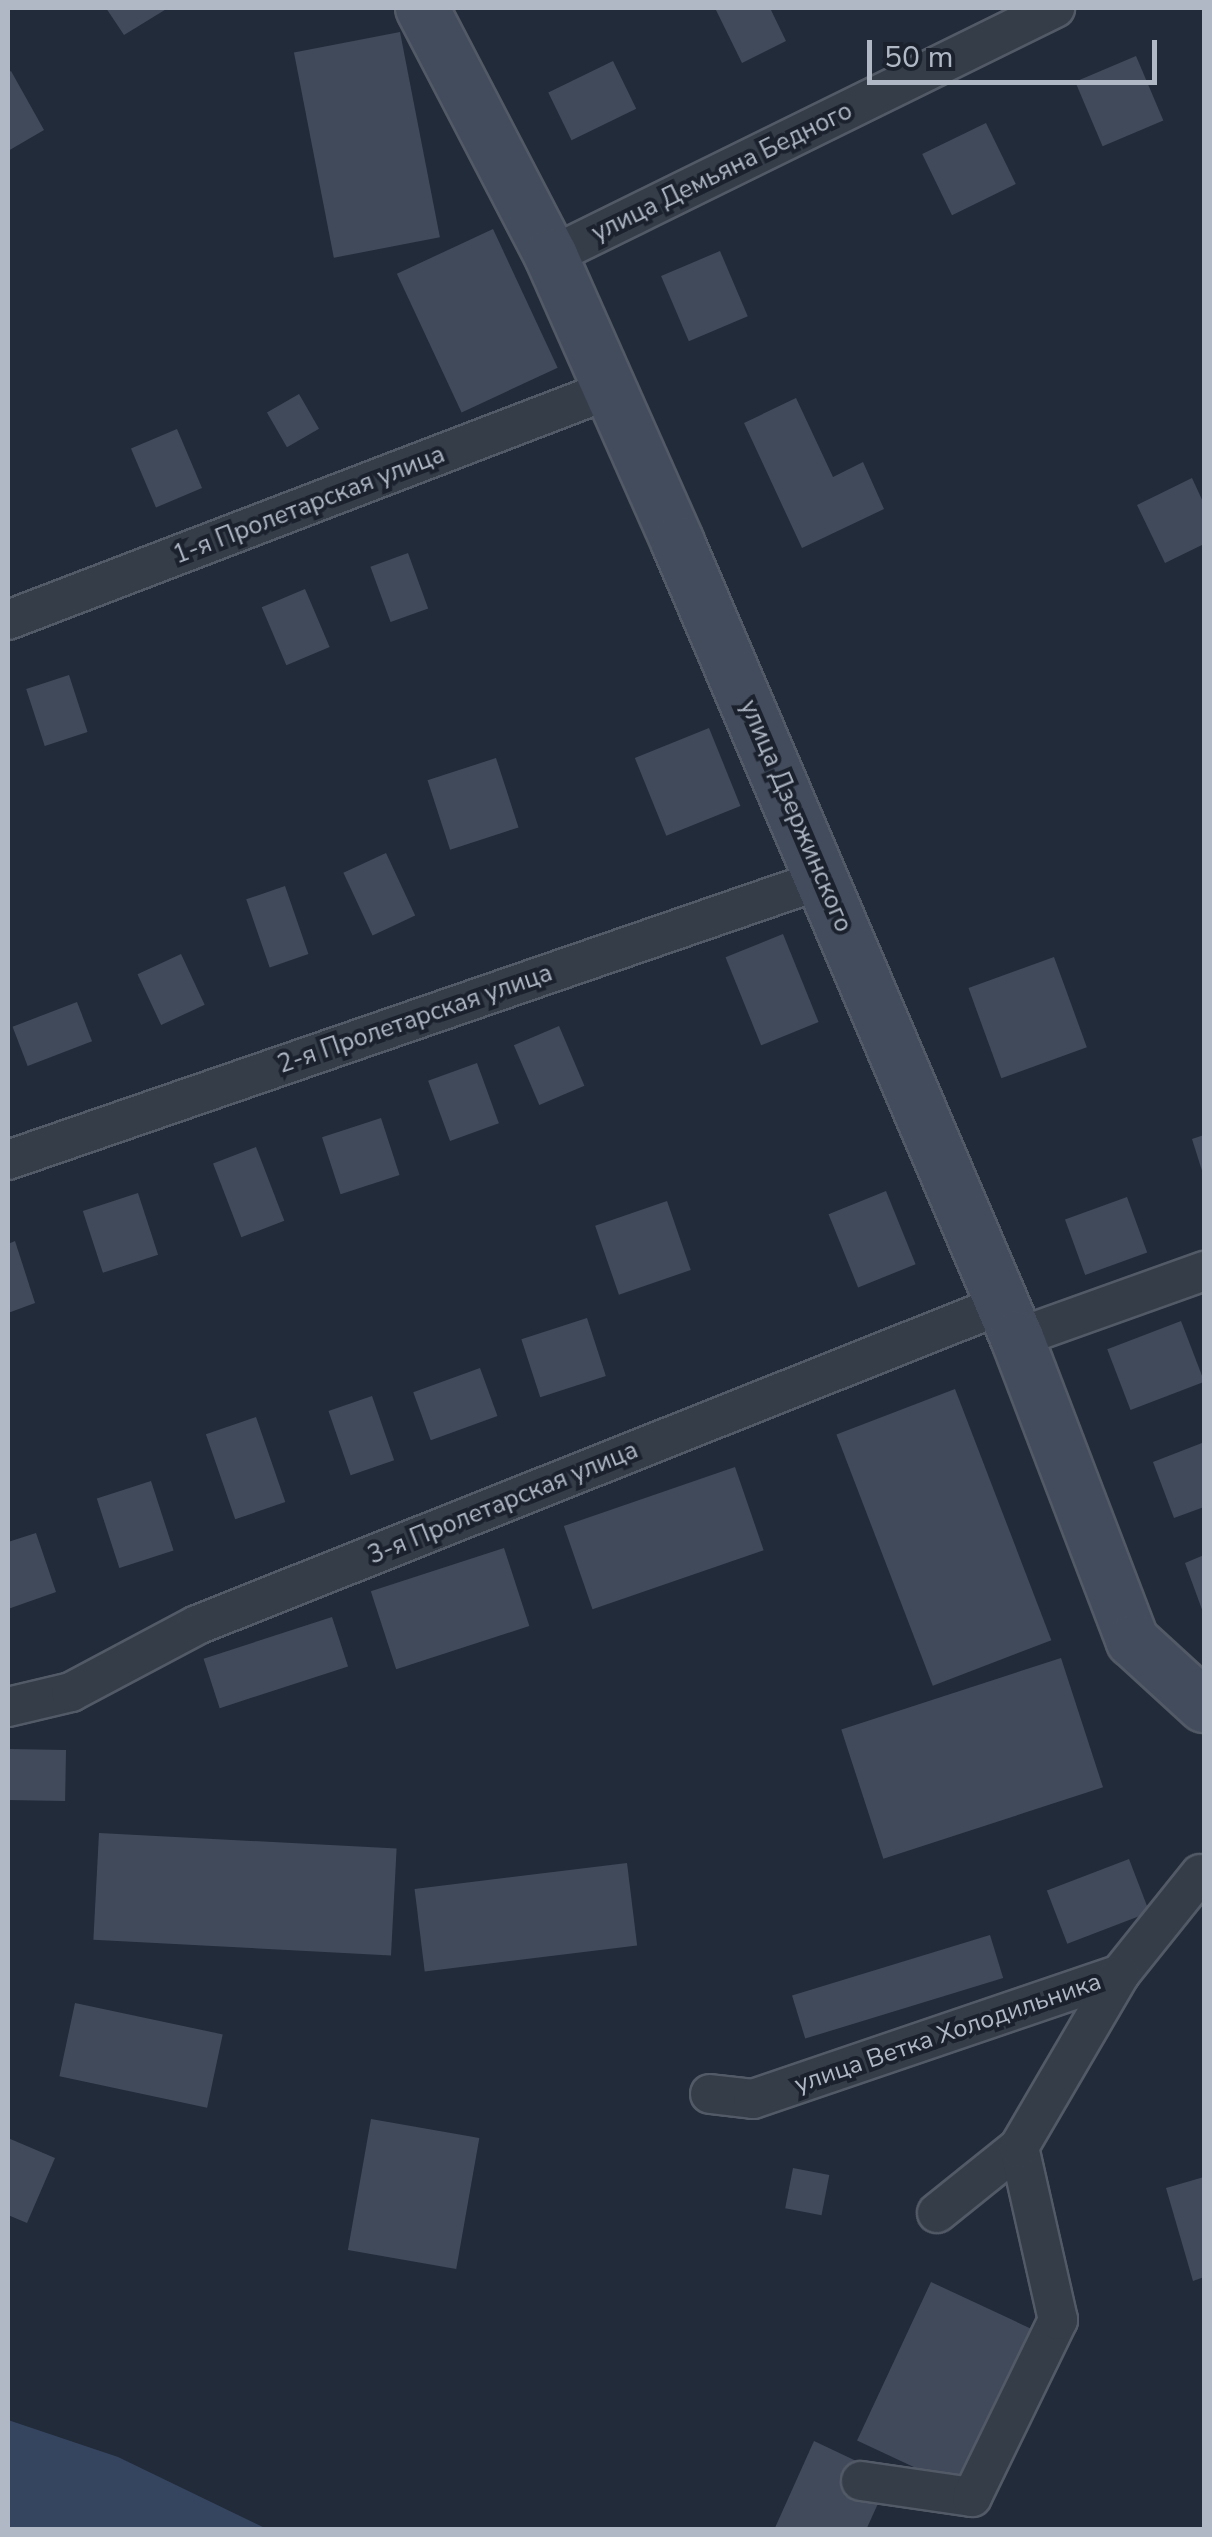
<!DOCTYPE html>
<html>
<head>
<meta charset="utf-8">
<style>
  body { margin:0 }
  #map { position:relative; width:1212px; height:2537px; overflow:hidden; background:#222b39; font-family:"Nunito Sans",sans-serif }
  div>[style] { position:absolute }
  .water>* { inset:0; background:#354560 }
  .building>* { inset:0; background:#414a5b; transform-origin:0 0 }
  .roads { filter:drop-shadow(2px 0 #535a67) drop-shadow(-2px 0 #535a67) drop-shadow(0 2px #535a67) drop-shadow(0 -2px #535a67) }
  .street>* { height:38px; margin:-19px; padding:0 19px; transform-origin:19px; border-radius:19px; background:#353d49 }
  .secondary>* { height:52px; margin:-26px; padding:0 26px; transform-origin:26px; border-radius:26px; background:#434c5c }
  span { translate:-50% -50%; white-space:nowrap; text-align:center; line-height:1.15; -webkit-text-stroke:8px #1b222e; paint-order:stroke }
  .street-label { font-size:25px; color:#b0b7c5 }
  .frame { position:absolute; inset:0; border:10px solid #b0b7c5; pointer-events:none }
  .scale { position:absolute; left:867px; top:40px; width:290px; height:45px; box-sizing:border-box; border:5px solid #b0b7c5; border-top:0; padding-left:12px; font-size:30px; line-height:35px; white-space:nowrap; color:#b0b7c5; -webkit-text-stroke:8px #1b222e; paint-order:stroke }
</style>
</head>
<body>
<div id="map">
  <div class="water">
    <i style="clip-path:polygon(8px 2420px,118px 2457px,267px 2529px,8px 2529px)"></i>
  </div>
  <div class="building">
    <i style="clip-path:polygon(106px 8px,168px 8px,124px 35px)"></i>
    <i style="clip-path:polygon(715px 8px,770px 8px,786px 41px,742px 63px)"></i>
    <i style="left:400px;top:32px;width:209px;height:108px;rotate:79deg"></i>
    <i style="left:1136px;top:56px;width:70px;height:66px;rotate:67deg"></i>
    <i style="left:613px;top:61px;width:53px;height:72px;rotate:64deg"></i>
    <i style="clip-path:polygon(11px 71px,44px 130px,8px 151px,8px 73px)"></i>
    <i style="left:986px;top:123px;width:68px;height:71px;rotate:64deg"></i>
    <i style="left:493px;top:229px;width:153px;height:106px;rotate:65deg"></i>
    <i style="left:720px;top:251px;width:71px;height:64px;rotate:67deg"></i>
    <i style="left:299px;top:394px;width:40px;height:37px;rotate:60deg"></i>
    <i style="clip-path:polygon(796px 398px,833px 477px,863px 462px,884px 509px,802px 548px,744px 423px)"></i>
    <i style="left:177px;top:429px;width:64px;height:50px;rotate:67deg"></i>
    <i style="clip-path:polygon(1192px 478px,1204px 504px,1204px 544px,1165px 563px,1137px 505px)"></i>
    <i style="left:408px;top:553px;width:59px;height:40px;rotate:70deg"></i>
    <i style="left:305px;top:589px;width:63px;height:47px;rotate:67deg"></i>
    <i style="left:69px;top:675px;width:60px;height:45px;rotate:72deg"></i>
    <i style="left:709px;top:728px;width:84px;height:80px;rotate:68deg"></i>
    <i style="left:496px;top:758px;width:73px;height:72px;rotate:72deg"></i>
    <i style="left:386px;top:853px;width:69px;height:47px;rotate:65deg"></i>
    <i style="left:285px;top:886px;width:72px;height:41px;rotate:71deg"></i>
    <i style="left:783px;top:934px;width:95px;height:62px;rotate:68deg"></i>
    <i style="left:181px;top:954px;width:56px;height:48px;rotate:65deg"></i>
    <i style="left:1054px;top:957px;width:96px;height:91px;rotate:70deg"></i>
    <i style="left:77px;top:1002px;width:42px;height:69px;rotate:69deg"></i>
    <i style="left:559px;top:1026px;width:65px;height:49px;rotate:67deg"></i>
    <i style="left:477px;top:1063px;width:64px;height:52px;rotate:70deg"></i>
    <i style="left:381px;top:1118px;width:60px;height:62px;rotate:72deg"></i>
    <i style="clip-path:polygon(1204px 1135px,1204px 1177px,1192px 1139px)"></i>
    <i style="left:256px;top:1147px;width:79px;height:46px;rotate:69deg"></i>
    <i style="left:886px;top:1191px;width:79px;height:62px;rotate:68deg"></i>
    <i style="left:138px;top:1193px;width:65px;height:58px;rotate:72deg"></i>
    <i style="left:1127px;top:1197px;width:59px;height:66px;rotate:70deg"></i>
    <i style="left:667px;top:1201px;width:73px;height:76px;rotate:71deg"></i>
    <i style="clip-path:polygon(15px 1241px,35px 1303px,8px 1313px,8px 1244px)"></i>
    <i style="left:587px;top:1318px;width:61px;height:69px;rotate:72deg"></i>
    <i style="left:1181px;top:1321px;width:65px;height:79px;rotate:69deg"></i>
    <i style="left:480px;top:1368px;width:51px;height:71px;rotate:70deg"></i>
    <i style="left:955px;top:1389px;width:269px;height:127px;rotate:69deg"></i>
    <i style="left:372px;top:1396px;width:68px;height:46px;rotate:71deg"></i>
    <i style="left:256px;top:1417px;width:90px;height:53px;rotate:71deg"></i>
    <i style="clip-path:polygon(1202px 1443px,1204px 1507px,1174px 1518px,1153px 1462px)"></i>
    <i style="left:735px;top:1467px;width:88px;height:181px;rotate:71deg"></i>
    <i style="left:151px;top:1481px;width:73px;height:57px;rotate:72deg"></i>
    <i style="clip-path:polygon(36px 1533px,56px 1592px,8px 1609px,8px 1542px)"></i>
    <i style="left:504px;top:1548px;width:82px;height:140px;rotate:72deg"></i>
    <i style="clip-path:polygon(1204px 1555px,1204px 1615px,1185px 1563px)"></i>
    <i style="left:332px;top:1617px;width:52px;height:135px;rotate:72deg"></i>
    <i style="left:1061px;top:1658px;width:136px;height:231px;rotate:72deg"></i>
    <i style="left:8px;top:1749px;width:58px;height:51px;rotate:1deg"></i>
    <i style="left:99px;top:1833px;width:298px;height:107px;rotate:3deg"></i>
    <i style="left:1129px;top:1859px;width:57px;height:88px;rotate:69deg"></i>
    <i style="left:627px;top:1863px;width:83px;height:214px;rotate:83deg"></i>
    <i style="left:990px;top:1935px;width:45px;height:207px;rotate:73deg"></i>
    <i style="left:75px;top:2003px;width:151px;height:75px;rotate:12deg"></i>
    <i style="left:371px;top:2119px;width:110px;height:133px;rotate:10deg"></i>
    <i style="clip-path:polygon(8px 2138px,55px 2158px,27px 2223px,8px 2215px)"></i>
    <i style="left:793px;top:2168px;width:37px;height:41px;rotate:11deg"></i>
    <i style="clip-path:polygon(1204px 2177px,1204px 2277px,1193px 2281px,1166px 2188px)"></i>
    <i style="left:931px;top:2282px;width:134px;height:175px;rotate:25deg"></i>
    <i style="clip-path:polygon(814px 2441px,890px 2477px,866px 2530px,774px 2530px)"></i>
  </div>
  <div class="roads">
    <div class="street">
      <i style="left:551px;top:256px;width:562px;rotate:-26.2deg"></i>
      <i style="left:8px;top:620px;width:646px;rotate:-20.96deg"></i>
      <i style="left:8px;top:1160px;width:862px;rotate:-19.02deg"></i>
      <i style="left:1017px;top:1338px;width:199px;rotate:-19.7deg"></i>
      <i style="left:8px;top:1707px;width:65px;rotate:-13.4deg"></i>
      <i style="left:71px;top:1692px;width:143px;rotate:-28deg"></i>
      <i style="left:197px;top:1625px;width:868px;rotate:-21.72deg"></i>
      <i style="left:710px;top:2094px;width:43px;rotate:6.6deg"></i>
      <i style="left:753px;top:2099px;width:388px;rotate:-18.8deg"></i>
      <i style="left:1120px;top:1974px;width:128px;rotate:-51.3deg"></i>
      <i style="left:937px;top:2213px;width:105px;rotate:-38.8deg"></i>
      <i style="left:861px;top:2481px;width:112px;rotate:8.2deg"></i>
      <i style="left:972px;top:2497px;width:197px;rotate:-64.1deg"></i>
      <i style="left:1058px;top:2320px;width:177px;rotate:-102.7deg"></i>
      <i style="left:1019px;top:2147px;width:200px;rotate:-59.7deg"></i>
    </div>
    <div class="secondary">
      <i style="left:422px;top:8px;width:280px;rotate:62.5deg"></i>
      <i style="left:551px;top:256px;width:314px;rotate:66.1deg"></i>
      <i style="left:678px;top:543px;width:864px;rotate:66.91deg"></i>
      <i style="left:1017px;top:1338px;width:324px;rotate:69.1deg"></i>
      <i style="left:1133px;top:1641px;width:96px;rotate:42.5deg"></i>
    </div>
  </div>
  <div class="street-label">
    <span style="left:722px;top:172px;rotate:-26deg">улица Демьяна Бедного</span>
    <span style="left:309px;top:505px;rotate:-21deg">1-я Пролетарская улица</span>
    <span style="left:796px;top:816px;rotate:67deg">улица Дзержинского</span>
    <span style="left:415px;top:1019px;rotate:-19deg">2-я Пролетарская улица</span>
    <span style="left:503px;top:1503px;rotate:-22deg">3-я Пролетарская улица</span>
    <span style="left:948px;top:2033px;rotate:-19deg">улица Ветка Холодильника</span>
  </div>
  <div class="frame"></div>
  <div class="scale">50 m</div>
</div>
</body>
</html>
